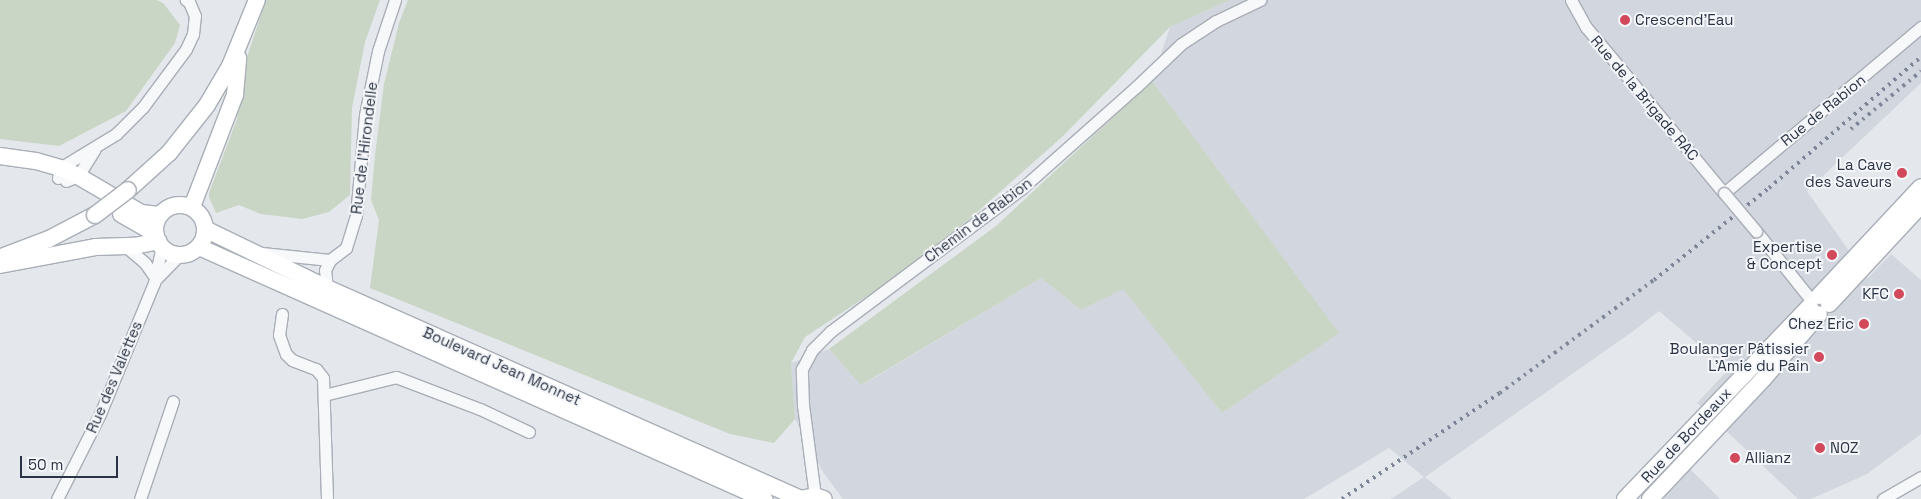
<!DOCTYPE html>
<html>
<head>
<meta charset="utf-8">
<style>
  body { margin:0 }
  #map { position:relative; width:1921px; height:499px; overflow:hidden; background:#e4e7ec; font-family:"Space Grotesk",sans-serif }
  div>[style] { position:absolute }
  .built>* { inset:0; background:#d2d6de }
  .green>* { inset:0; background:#c9d6c5 }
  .roads { filter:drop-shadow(1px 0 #a9aeb7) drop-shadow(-1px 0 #a9aeb7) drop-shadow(0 1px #a9aeb7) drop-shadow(0 -1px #a9aeb7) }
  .minor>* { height:11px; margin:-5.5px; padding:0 5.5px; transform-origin:5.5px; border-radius:5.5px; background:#f7f8fa }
  .secondary>* { height:16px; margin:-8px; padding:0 8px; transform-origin:8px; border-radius:8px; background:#fff }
  .secondary>.ring { margin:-8px; padding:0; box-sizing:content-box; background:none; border:16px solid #fff; border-radius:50% }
  .rail>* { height:4px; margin-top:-2px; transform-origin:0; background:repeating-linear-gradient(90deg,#7d8696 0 2.5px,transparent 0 7.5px) }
  .bridges { filter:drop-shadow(1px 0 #a9aeb7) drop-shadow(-1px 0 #a9aeb7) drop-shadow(0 1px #a9aeb7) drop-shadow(0 -1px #a9aeb7) }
  .minor-bridge>* { height:11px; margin:-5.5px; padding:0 5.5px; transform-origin:5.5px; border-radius:5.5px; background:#f7f8fa }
  .secondary-bridge>* { height:16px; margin:-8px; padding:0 8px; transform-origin:8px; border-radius:8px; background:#fff }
  .dots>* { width:14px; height:14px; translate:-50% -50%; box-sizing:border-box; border:2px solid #f4f6f9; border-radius:50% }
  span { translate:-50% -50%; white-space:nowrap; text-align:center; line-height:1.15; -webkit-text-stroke:4px #f4f6f9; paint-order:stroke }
  .poi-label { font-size:15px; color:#2b3445 }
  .left { translate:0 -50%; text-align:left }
  .right { translate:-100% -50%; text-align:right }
  .street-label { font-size:15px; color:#2b3445 }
  .scale { position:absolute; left:20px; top:456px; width:98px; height:22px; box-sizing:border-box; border:2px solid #2b3445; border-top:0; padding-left:6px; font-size:15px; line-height:18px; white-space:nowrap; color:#2b3445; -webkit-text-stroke:4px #f4f6f9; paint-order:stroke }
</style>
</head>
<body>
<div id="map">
  <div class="built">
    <i style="clip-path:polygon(1230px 0,1921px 0,1921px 83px,1807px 191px,1868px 278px,1891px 254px,1921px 280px,1921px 434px,1867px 474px,1811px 499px,1798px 499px,1697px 403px,1728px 370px,1659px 311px,1632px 332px,1425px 477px,1452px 499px,1391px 499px,1424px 477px,1389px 448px,1304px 499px,843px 499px,823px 472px,795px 419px,791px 363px,829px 349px,862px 385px,1041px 278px,1081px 310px,1123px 288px,1222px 413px,1338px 333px,1152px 81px,1170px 27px)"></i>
    <i style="clip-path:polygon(1690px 469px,1720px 499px,1663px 499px)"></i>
  </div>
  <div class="green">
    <i style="clip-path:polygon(0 0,157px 0,164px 4px,180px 25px,175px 43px,126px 111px,59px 146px,0 139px)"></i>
    <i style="clip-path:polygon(266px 0,380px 0,365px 42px,352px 108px,350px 195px,329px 212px,302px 219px,261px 214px,239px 205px,216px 213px,209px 197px,209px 193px,237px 119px,244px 66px)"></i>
    <i style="clip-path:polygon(408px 0,1230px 0,1170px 27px,1062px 137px,967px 221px,887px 283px,805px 337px,791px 363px,795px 419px,774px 443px,730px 434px,370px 288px,379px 220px,371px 200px,375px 155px,384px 84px,399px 23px)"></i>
    <i style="clip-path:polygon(1152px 81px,1339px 333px,1222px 413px,1123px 289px,1081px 310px,1041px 278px,861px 385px,829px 349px,996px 226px)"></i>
  </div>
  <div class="roads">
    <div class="minor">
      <i style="left:1571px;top:0;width:31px;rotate:61deg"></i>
      <i style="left:1586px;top:27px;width:216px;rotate:50.3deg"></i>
      <i style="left:1724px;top:193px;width:258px;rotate:-40.1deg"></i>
      <i style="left:58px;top:178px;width:10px;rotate:-79deg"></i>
      <i style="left:60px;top:168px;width:66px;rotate:-31.3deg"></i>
      <i style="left:116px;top:134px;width:38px;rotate:-45deg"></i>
      <i style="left:143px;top:107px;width:72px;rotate:-53.4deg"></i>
      <i style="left:186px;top:49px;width:17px;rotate:-65deg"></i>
      <i style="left:193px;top:34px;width:18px;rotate:-84deg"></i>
      <i style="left:195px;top:16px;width:15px;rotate:-113deg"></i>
      <i style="left:189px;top:2px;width:4px;rotate:-146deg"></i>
      <i style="left:66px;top:181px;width:13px;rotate:-23deg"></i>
      <i style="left:78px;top:176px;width:31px;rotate:-58deg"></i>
      <i style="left:1756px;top:231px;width:88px;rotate:51.4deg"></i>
      <i style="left:125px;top:246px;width:26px;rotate:40deg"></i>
      <i style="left:145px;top:263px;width:19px;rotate:55deg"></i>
      <i style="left:262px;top:253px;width:68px;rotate:5.9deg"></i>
      <i style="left:156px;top:279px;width:35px;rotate:-46deg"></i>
      <i style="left:327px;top:288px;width:18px;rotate:-96deg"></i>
      <i style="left:325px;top:270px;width:11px;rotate:-63deg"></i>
      <i style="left:330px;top:260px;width:20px;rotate:-37deg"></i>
      <i style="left:346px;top:248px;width:34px;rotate:-73deg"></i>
      <i style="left:356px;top:216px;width:101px;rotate:-84.9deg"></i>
      <i style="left:365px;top:115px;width:65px;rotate:-78.5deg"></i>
      <i style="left:378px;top:51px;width:54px;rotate:-71.6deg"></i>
      <i style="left:282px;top:314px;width:21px;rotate:98deg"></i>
      <i style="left:279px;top:335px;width:20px;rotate:70deg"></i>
      <i style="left:286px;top:354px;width:8px;rotate:45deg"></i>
      <i style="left:292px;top:360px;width:26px;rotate:21deg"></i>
      <i style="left:316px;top:369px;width:11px;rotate:52deg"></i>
      <i style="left:323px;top:378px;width:121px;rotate:88.1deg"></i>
      <i style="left:324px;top:395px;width:74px;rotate:-14deg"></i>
      <i style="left:396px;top:377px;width:90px;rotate:20.9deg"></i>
      <i style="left:480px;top:409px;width:54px;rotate:25.1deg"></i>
      <i style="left:815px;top:496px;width:92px;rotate:-97.5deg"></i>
      <i style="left:803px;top:405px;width:36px;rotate:-92deg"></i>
      <i style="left:802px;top:369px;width:21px;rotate:-62deg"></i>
      <i style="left:812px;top:350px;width:27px;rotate:-45deg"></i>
      <i style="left:831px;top:331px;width:237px;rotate:-36.8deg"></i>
      <i style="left:1021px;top:189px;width:154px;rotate:-41.6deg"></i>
      <i style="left:1136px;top:87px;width:62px;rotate:-43.7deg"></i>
      <i style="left:1181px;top:44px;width:42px;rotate:-33.3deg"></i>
      <i style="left:1216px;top:21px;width:49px;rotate:-25.5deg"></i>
      <i style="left:57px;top:499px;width:95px;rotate:-63.2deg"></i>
      <i style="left:100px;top:414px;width:142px;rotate:-67.6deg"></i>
      <i style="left:154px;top:283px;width:38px;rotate:-78deg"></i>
      <i style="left:140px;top:499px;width:103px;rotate:-71.4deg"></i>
      <i style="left:1883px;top:499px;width:44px;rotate:-30.1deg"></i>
    </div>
    <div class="secondary">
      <i style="left:0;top:156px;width:36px;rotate:8deg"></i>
      <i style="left:36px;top:161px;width:25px;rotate:16deg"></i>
      <i style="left:60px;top:168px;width:20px;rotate:24deg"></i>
      <i style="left:78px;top:176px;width:73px;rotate:30.4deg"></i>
      <i style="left:141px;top:213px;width:19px;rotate:6deg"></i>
      <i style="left:128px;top:190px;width:55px;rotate:-42.1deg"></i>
      <i style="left:169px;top:153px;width:61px;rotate:-51.6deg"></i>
      <i style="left:207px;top:105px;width:45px;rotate:-59.5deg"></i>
      <i style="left:230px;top:66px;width:71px;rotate:-67.8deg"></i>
      <i class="ring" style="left:155px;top:205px;width:34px;height:34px"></i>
      <i style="left:192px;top:207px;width:120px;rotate:-69deg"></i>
      <i style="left:235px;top:95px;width:37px;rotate:-85deg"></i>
      <i style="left:121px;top:214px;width:40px;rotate:29.7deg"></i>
      <i style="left:205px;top:229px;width:136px;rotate:25.8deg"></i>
      <i style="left:327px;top:288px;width:519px;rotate:24deg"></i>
      <i style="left:199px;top:247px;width:619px;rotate:24.04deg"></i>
      <i style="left:4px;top:256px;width:48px;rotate:-20.7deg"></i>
      <i style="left:49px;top:239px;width:52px;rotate:-27.6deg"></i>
      <i style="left:0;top:265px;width:98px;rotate:-10.6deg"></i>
      <i style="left:96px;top:247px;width:38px;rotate:-2deg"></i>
      <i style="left:134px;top:246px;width:25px;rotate:-11deg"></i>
      <i style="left:1819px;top:296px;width:149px;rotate:-46.9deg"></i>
      <i style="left:1829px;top:304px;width:135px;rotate:-47.1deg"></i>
      <i style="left:800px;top:499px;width:15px;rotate:-11deg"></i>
      <i style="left:815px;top:496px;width:9px;rotate:18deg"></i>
      <i style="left:1625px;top:499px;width:267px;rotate:-46.2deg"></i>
      <i style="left:1650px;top:499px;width:166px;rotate:-46.7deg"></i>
      <i style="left:1764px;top:378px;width:84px;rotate:-49.3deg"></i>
    </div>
  </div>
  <div class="rail">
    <i style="left:1851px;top:129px;width:91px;rotate:-39.6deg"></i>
    <i style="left:1342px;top:499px;width:190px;rotate:-33.9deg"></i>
    <i style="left:1500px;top:393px;width:191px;rotate:-36.3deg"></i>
    <i style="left:1654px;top:280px;width:147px;rotate:-38.7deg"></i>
    <i style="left:1769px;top:188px;width:201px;rotate:-40.8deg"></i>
  </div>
  <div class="bridges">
    <div class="minor-bridge">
      <i style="left:1724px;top:193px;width:50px;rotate:49.9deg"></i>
    </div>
    <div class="secondary-bridge">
      <i style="left:95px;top:215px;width:41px;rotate:-37.1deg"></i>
    </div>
  </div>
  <div class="dots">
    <i style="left:1625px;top:20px;background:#d1495b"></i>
    <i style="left:1902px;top:173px;background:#d1495b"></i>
    <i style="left:1832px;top:255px;background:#d1495b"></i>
    <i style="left:1899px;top:294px;background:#d1495b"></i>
    <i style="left:1864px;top:324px;background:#d1495b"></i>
    <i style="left:1819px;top:357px;background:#d1495b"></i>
    <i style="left:1820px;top:448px;background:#d1495b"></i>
    <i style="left:1735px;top:458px;background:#d1495b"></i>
  </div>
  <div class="poi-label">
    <span class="left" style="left:1635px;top:20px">Crescend'Eau</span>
    <span class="right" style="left:1892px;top:173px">La Cave<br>des Saveurs</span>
    <span class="right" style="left:1822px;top:255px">Expertise<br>&amp; Concept</span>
    <span class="right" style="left:1889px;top:294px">KFC</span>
    <span class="right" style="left:1854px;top:324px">Chez Eric</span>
    <span class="right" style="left:1809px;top:357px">Boulanger Pâtissier<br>L'Amie du Pain</span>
    <span class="left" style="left:1830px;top:448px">NOZ</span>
    <span class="left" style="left:1745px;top:458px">Allianz</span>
  </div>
  <div class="street-label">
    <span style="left:1645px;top:98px;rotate:50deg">Rue de la Brigade RAC</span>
    <span style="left:1823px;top:110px;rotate:-39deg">Rue de Rabion</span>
    <span style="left:364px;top:148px;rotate:-83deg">Rue de l'Hirondelle</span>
    <span style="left:978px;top:220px;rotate:-37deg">Chemin de Rabion</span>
    <span style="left:502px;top:366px;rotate:24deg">Boulevard Jean Monnet</span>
    <span style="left:114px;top:377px;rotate:-67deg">Rue des Valettes</span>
    <span style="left:1686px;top:435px;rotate:-47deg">Rue de Bordeaux</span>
  </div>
  <div class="scale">50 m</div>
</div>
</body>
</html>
